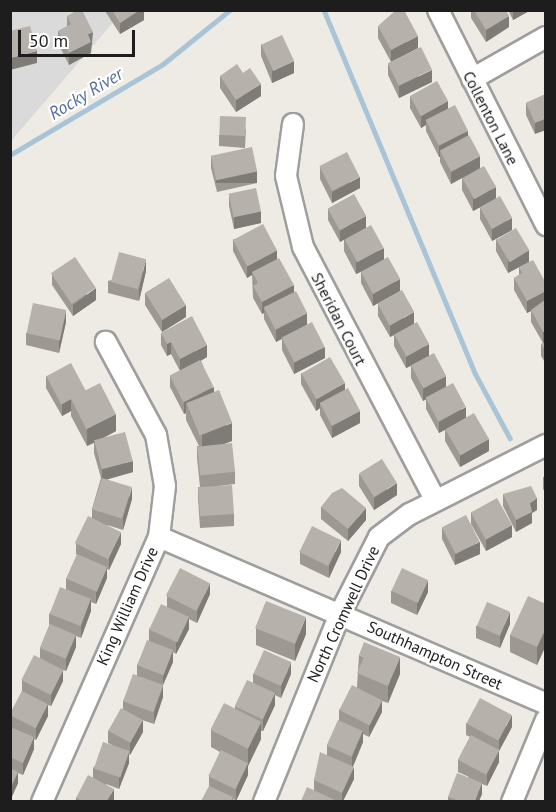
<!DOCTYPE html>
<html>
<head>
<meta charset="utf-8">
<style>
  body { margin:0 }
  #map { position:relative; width:556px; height:812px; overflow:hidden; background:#edebe4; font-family:"PT Sans",sans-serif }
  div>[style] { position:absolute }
  .residential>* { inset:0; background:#dbdada }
  .stream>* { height:4.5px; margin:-2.25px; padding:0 2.25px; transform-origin:2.25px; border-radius:2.25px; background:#a8c4d6 }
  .roads { filter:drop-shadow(2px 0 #9e9e9e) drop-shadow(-2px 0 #9e9e9e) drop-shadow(0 2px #9e9e9e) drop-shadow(0 -2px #9e9e9e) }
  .minor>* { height:20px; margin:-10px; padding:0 10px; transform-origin:10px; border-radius:10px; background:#fff }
  .wall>* { inset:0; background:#9d9892 }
  .shaded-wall>* { inset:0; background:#7f7c77; transform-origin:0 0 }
  .building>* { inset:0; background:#b6b1aa; transform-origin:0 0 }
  span { translate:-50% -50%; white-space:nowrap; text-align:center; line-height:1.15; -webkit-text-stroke:4.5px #fff; paint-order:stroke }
  .street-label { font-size:16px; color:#1d1d1d }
  .water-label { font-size:18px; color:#546da2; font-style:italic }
  .frame { position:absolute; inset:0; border:12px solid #1d1d1d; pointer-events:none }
  .scale { position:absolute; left:18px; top:30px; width:117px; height:27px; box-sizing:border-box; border:3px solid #1d1d1d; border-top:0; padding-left:8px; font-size:18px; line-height:21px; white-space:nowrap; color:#1d1d1d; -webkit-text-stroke:4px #fff; paint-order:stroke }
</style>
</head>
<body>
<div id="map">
  <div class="residential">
    <i style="clip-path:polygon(11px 11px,123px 11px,11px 141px)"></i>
  </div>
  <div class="stream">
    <i style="left:324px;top:10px;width:393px;rotate:67.4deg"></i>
    <i style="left:475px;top:373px;width:74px;rotate:61.7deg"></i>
    <i style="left:10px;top:155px;width:178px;rotate:-30.7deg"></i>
    <i style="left:163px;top:64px;width:86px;rotate:-38.9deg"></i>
  </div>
  <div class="roads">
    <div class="minor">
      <i style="left:438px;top:10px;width:241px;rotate:63.3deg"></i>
      <i style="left:472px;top:79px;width:85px;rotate:-29.6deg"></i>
      <i style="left:293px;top:124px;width:52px;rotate:97.7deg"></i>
      <i style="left:286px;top:176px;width:73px;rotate:76.5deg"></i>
      <i style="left:303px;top:247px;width:285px;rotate:62.4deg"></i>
      <i style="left:159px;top:537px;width:421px;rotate:23.3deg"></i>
      <i style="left:42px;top:802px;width:290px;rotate:-66.2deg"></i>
      <i style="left:159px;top:537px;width:51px;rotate:-83.3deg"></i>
      <i style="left:165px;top:486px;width:52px;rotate:-100deg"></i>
      <i style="left:156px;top:435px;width:106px;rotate:-118.3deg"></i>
      <i style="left:264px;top:802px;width:203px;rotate:-68deg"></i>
      <i style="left:340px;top:614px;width:86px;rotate:-63.1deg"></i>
      <i style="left:379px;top:537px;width:39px;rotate:-37deg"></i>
      <i style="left:410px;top:514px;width:153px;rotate:-26.9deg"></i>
      <i style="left:512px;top:802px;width:89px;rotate:-67.5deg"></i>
    </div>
  </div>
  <div class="wall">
    <i style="clip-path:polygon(144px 10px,144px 20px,120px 34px,105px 11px)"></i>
    <i style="clip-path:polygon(471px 10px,506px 10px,509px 27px,486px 42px,471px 18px)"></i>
    <i style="clip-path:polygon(508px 10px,531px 10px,513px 20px)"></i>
    <i style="clip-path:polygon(67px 16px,93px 44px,91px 44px,91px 53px,69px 65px,58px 43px,58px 31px,67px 27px)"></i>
    <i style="clip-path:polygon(378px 26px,418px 48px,391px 62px,378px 38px)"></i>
    <i style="clip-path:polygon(261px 44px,294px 73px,272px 83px,261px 56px)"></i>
    <i style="clip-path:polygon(388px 64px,432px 82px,399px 98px,388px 75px)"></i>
    <i style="clip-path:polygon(243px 73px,261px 96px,236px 112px,220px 88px,220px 76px)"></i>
    <i style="clip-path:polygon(546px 94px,535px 134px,526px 115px,526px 103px)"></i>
    <i style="clip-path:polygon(410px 96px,448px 108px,468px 136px,480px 168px,512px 230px,492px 241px,480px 219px,480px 207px,473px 211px,462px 190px,462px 178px,451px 184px,440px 162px,440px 157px,439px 157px,426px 131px,426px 125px,421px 128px,410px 108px)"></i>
    <i style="clip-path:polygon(246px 129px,245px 148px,219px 146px,219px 135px)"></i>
    <i style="clip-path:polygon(211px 156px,257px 183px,217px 192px,211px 168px)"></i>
    <i style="clip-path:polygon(320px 167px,360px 188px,332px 203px,320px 179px)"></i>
    <i style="clip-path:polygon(229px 194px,261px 223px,234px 229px,229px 206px)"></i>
    <i style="clip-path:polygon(328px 208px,366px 228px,400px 291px,373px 306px,361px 283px,361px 272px,356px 274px,344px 251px,344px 239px,340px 242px,328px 220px)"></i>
    <i style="clip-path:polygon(233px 239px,277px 259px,294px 292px,307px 325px,325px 358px,294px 374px,282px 350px,282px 339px,276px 342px,264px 319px,264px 313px,262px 314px,253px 298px,252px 275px,247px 278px,233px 251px)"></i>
    <i style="clip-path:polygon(496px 239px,529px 262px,546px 283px,546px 364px,541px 356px,541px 344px,543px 343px,531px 322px,531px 311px,527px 313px,514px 290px,514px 278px,519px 275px,519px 267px,508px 273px,496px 251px)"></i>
    <i style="clip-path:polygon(146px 271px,139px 301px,108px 293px,108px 281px)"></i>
    <i style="clip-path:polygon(52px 274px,96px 300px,73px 316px,52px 285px)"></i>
    <i style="clip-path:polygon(145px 293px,186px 317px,162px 332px,145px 305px)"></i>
    <i style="clip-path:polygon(378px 304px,414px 323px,429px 356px,446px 387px,489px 451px,460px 467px,445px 441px,445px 430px,439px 433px,426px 409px,426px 399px,423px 401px,411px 378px,411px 366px,406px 368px,394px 346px,394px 335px,390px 337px,378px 316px)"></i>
    <i style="clip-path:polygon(66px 322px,59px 353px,26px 345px,26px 333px)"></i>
    <i style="clip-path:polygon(161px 333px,207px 357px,201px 361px,214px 392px,232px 441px,224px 444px,235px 472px,235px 484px,219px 486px,234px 514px,234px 526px,200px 528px,198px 498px,198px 487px,200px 487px,197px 458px,197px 446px,199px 446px,186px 420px,186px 413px,184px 414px,170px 387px,170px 376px,180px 371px,171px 354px,167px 356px,161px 345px)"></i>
    <i style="clip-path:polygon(301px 373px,345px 390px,360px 423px,332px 438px,320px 415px,320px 408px,316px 411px,301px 384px)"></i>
    <i style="clip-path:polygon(46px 376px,86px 391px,116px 431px,102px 439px,133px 472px,107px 479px,132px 499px,123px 530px,107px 525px,121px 544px,109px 570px,107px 569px,107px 578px,96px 604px,91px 602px,91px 611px,81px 638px,76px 636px,76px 647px,66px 671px,63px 670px,63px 681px,51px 706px,48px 705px,48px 716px,36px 740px,34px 739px,34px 749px,23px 775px,18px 773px,18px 783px,10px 801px,10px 727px,16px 730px,10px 727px,10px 714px,22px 691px,22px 680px,40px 658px,40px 648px,49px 626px,49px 614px,66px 589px,66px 579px,77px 555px,76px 554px,76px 543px,92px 518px,92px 509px,101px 478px,94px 453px,94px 443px,87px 446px,71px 416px,71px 411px,62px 416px,46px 388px)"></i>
    <i style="clip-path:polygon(359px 474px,397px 495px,374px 510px,359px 486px)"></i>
    <i style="clip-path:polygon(546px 476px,546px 493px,543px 489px,543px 477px)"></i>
    <i style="clip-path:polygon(503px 494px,537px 510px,532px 513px,532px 523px,516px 532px,503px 506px)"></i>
    <i style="clip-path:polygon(321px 507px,366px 520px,348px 541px,321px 519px)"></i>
    <i style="clip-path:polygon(471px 512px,512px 537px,486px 551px,471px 524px)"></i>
    <i style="clip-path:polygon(442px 528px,480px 554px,455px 565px,442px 539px)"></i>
    <i style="clip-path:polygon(300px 552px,341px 552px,329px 578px,300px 564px)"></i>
    <i style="clip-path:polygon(391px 591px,428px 592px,417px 615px,391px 603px)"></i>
    <i style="clip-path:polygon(210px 594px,197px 623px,189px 619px,189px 629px,176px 654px,173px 652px,173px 662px,163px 685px,163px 697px,154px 724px,142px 720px,143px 732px,130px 755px,129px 754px,129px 763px,119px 789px,106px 784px,114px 800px,113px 801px,76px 801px,76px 798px,93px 778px,93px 768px,112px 745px,108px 743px,108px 731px,123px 709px,123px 701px,137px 675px,137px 665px,149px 641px,149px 629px,167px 606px,167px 596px)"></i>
    <i style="clip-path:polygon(546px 604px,546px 645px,537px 665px,510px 652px,510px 635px)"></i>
    <i style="clip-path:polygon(510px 624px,500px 648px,476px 638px,476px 626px)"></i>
    <i style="clip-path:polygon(256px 628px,306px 634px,295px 661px,256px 645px)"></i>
    <i style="clip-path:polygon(359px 655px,400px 674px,388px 703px,382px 701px,382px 712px,369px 737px,363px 734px,363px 742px,353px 767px,354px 779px,343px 801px,301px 801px,314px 791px,314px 780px,327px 755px,327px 746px,339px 720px,339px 710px,357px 687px)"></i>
    <i style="clip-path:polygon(253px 674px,291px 674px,281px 698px,275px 695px,275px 705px,263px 731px,261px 731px,261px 739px,248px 766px,248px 775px,236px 801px,233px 799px,233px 801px,209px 786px,209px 776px,220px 752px,211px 747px,211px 730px,235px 708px,235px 706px,253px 683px)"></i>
    <i style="clip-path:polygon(466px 723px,512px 727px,499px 751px,499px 762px,487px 786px,482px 784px,482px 794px,479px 801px,448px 801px,448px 797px,469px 777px,458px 772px,458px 760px,470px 737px,466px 735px)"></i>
  </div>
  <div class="shaded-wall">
    <i style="clip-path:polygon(140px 10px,144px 10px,144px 20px,120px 34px,120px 23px)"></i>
    <i style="clip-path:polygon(513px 10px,531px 10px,513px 20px)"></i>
    <i style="clip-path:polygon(509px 16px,509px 27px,486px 42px,486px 30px)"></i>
    <i style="clip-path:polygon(93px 32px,91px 53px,69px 65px,69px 53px,88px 34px)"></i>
    <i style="clip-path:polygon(418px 36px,418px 48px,391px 62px,391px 50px)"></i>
    <i style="clip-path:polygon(37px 51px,37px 63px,10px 70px,10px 58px)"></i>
    <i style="clip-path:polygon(294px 61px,294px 73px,272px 83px,272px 71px)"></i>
    <i style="clip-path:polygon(432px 70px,432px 82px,399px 98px,399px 86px)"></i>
    <i style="clip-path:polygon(261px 84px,261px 96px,236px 112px,236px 100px)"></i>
    <i style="clip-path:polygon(448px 101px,448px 113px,426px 120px,426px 125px,421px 128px,421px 116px)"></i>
    <i style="clip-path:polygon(546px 118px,546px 130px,535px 134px,535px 123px)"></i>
    <i style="clip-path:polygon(468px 131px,468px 143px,440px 151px,440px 157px,439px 157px,439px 145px)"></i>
    <i style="clip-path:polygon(480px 156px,480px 168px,451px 184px,451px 172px)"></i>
    <i style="left:257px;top:171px;width:12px;height:41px;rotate:90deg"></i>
    <i style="clip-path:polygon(360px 177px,360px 188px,332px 203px,332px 192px)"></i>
    <i style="clip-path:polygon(496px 187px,496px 199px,473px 211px,473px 199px)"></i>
    <i style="clip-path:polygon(261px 211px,261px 223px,234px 229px,234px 217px)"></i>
    <i style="clip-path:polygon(366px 216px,366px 228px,340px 242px,340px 230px)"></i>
    <i style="clip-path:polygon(512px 218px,512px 230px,492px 241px,492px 229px)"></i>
    <i style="clip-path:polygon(384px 248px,384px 260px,356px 274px,356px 262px)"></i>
    <i style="clip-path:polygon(277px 250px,277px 262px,252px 272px,252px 275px,247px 278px,247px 266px)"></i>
    <i style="clip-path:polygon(529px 250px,529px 262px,508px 273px,508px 261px)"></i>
    <i style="clip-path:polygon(146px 259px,146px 271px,139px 301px,139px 289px)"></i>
    <i style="clip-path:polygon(400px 279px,400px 291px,373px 306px,373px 294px)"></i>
    <i style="clip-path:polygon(294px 285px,294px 297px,264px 307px,264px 313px,262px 314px,262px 302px)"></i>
    <i style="clip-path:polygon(96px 288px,96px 300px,73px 316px,73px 305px)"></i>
    <i style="clip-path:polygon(546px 291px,546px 303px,527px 313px,527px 301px)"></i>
    <i style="clip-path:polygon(186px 305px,186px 317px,162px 332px,162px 320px)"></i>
    <i style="clip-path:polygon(66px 310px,66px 322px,59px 353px,59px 341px)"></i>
    <i style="clip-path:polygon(414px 312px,414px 324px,390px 337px,390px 326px)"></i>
    <i style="clip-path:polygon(307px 313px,307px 325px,276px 342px,276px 330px)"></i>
    <i style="clip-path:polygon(546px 331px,546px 343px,543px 344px,543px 332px)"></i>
    <i style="clip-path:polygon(171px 342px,171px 354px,167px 356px,167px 344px)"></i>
    <i style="clip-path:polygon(429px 344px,429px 356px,406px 368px,406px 357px)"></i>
    <i style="clip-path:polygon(207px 345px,207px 357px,180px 371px,180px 359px)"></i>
    <i style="clip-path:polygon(325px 347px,325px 358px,294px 374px,294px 362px)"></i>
    <i style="clip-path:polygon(446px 376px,446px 388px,423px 401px,423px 389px)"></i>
    <i style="clip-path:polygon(345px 383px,345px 395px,320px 403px,320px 408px,316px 411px,316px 399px)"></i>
    <i style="clip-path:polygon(214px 387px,214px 398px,186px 403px,186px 413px,184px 414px,184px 402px)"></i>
    <i style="clip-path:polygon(71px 399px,71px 411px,62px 416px,62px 404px)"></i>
    <i style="clip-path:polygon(466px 407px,466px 418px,439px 433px,439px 422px)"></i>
    <i style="clip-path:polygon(360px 411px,360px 423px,332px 438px,332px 426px)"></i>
    <i style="clip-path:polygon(116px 414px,116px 431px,87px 446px,87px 429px)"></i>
    <i style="clip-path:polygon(232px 423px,232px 441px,202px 452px,202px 435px)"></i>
    <i style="clip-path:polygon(489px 439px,489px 451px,460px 467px,460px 455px)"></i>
    <i style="clip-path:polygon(133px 461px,133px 472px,102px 481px,102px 469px)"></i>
    <i style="clip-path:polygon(397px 483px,397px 495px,374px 510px,374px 498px)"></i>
    <i style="clip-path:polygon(132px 487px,132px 499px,123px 530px,123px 518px)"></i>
    <i style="clip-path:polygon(537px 498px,537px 510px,532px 513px,532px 523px,516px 532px,516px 520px,530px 503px)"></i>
    <i style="clip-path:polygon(366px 508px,366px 520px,348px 541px,348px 529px)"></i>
    <i style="clip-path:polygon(512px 525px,512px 537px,486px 551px,486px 539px)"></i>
    <i style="clip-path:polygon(121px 532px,121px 544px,109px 570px,109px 558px)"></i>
    <i style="clip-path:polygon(341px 540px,341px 552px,329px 578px,329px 566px)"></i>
    <i style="clip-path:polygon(480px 542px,480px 554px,455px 565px,455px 553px)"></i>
    <i style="clip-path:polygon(107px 567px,107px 578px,96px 604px,96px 592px)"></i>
    <i style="clip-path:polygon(428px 580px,428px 592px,417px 615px,417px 603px)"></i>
    <i style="clip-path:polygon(210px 583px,210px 594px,197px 623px,197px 611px)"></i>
    <i style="clip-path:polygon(91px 599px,91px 611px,81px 638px,81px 626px)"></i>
    <i style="clip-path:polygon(510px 612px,510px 624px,500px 648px,500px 636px)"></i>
    <i style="clip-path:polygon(189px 617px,189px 629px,176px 654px,176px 642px)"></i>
    <i style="clip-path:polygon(306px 617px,306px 634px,295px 661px,295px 644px)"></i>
    <i style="clip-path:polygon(546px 628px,546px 645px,537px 665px,537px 647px)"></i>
    <i style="clip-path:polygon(76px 635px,76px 647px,66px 671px,66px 659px)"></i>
    <i style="clip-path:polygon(173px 650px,173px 662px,163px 685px,163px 697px,154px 724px,154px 712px,163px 687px,163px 676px)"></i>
    <i style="clip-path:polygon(400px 657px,400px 674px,388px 703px,388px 686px)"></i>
    <i style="clip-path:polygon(291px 662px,291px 674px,281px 698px,281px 686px)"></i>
    <i style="clip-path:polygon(63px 670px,63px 681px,51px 706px,51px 694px)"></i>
    <i style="clip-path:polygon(275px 693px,275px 705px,263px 731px,263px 719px)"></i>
    <i style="clip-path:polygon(382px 700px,382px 712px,369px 737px,369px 726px)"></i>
    <i style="clip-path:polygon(48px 704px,48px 716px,36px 740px,36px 728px)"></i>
    <i style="clip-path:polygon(512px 715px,512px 727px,499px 751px,499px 762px,487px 786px,487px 774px,499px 751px,499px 740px)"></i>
    <i style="clip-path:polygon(143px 720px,143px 732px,130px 755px,130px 743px)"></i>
    <i style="clip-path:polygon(261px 722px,261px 739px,248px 766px,248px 749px)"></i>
    <i style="clip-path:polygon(363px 731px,363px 742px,352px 768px,352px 757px)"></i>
    <i style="clip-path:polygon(34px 737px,34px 749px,23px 775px,23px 763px)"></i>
    <i style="clip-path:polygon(129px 751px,129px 763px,119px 789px,119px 778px)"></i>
    <i style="clip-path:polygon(248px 763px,248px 775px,236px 801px,236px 789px)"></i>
    <i style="clip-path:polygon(354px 767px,354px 779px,343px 801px,342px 801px,342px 793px)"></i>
    <i style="clip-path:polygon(18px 772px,18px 783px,10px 801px,10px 789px)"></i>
    <i style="clip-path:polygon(482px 783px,482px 794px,479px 801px,475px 801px)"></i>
    <i style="clip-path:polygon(114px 789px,114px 800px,113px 801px,107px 801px)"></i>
  </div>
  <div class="building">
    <i style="clip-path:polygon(78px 10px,82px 10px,93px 32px,88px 34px,91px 42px,69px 53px,58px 31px,71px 24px,67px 16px)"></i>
    <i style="clip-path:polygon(112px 10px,140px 10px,120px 23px)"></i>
    <i style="clip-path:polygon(396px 10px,404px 10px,418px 36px,391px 50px,378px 26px)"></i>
    <i style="clip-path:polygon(474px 10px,506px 10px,509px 16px,486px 30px)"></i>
    <i style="clip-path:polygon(30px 26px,37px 51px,10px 58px,10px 31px)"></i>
    <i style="left:282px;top:35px;width:29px;height:23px;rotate:65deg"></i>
    <i style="left:421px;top:47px;width:25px;height:37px;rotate:64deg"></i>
    <i style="clip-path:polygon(237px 64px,243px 73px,250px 68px,261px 84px,236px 100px,220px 76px)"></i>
    <i style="left:437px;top:81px;width:23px;height:31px;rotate:61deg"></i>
    <i style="clip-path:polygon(546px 94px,546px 118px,535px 123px,526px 103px)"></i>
    <i style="left:455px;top:105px;width:29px;height:33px;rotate:63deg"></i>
    <i style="left:220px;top:116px;width:26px;height:19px;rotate:2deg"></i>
    <i style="left:469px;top:135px;width:24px;height:33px;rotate:62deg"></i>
    <i style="left:252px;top:147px;width:25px;height:42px;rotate:78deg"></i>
    <i style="left:347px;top:152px;width:28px;height:31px;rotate:63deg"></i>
    <i style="left:484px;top:166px;width:24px;height:25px;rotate:60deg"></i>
    <i style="left:256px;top:188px;width:24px;height:28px;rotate:78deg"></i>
    <i style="left:354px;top:194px;width:25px;height:30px;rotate:61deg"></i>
    <i style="left:500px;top:196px;width:25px;height:23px;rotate:61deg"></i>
    <i style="left:263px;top:224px;width:30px;height:34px;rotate:62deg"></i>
    <i style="left:371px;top:225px;width:26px;height:30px;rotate:61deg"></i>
    <i style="left:516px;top:228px;width:26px;height:23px;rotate:59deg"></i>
    <i style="left:119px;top:252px;width:28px;height:31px;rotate:15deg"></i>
    <i style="left:75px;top:257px;width:37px;height:29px;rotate:56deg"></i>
    <i style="left:388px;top:257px;width:25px;height:31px;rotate:61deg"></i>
    <i style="clip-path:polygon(279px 258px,294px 285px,262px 302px,253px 286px,258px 283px,252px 272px)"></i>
    <i style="clip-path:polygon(533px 260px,546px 283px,546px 291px,527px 301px,514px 278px,522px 273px,519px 267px)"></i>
    <i style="left:169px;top:278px;width:32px;height:28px;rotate:58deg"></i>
    <i style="left:402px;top:290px;width:25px;height:28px;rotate:61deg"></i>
    <i style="left:296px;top:291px;width:25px;height:36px;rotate:63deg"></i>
    <i style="clip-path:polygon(546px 299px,546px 331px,543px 332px,531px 310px)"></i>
    <i style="left:33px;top:303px;width:34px;height:31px;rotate:12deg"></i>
    <i style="clip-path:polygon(192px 316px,207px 345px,180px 359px,171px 342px,167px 344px,161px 333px)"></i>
    <i style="left:312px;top:322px;width:28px;height:34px;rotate:63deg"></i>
    <i style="left:417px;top:322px;width:25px;height:26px;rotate:61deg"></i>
    <i style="clip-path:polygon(546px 342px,546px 352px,541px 344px)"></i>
    <i style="left:434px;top:353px;width:26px;height:26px;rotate:62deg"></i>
    <i style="left:330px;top:357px;width:30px;height:33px;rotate:60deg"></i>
    <i style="left:200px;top:360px;width:30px;height:34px;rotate:63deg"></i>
    <i style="left:71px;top:363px;width:32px;height:28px;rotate:62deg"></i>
    <i style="left:100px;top:383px;width:35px;height:33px;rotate:63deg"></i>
    <i style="left:453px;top:383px;width:27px;height:31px;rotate:62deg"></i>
    <i style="left:348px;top:388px;width:26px;height:32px;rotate:62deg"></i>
    <i style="left:219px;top:390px;width:35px;height:35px;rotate:68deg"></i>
    <i style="left:474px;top:413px;width:30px;height:33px;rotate:60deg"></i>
    <i style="left:125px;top:432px;width:30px;height:32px;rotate:75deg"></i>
    <i style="left:232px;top:443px;width:29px;height:35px;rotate:84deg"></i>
    <i style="left:382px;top:459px;width:28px;height:27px;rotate:58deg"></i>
    <i style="left:102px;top:478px;width:31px;height:33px;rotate:17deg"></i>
    <i style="left:232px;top:485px;width:29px;height:34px;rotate:86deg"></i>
    <i style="clip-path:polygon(531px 486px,537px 498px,530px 503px,532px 512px,516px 520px,503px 494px)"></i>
    <i style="clip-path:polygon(342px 488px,366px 508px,348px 529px,321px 507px,332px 493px)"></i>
    <i style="left:497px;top:498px;width:31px;height:30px;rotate:61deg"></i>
    <i style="left:466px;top:515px;width:30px;height:27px;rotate:63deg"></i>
    <i style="left:88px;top:516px;width:37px;height:30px;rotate:26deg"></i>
    <i style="left:312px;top:526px;width:32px;height:29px;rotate:26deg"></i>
    <i style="left:77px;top:554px;width:33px;height:27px;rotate:23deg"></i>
    <i style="left:180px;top:568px;width:34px;height:31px;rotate:27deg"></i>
    <i style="left:402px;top:568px;width:29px;height:25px;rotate:25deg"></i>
    <i style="left:60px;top:587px;width:33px;height:29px;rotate:21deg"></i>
    <i style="clip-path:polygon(528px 596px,546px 604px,546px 628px,537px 647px,510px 635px)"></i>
    <i style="left:266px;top:601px;width:43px;height:29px;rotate:22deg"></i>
    <i style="left:487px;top:602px;width:25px;height:26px;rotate:23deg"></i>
    <i style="left:161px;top:604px;width:31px;height:28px;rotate:25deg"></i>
    <i style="left:50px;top:624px;width:28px;height:26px;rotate:23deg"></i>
    <i style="left:147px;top:640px;width:28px;height:27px;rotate:21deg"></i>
    <i style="clip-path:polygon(364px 642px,400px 657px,388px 686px,357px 673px,364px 657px,359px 655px)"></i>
    <i style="left:264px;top:650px;width:30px;height:26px;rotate:24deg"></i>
    <i style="left:34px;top:655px;width:33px;height:28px;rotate:27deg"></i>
    <i style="left:133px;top:674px;width:32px;height:29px;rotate:20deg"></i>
    <i style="left:247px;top:680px;width:31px;height:29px;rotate:25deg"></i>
    <i style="left:352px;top:685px;width:34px;height:28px;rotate:27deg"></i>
    <i style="left:22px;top:691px;width:29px;height:27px;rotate:27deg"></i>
    <i style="left:480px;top:698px;width:36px;height:29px;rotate:28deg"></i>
    <i style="left:224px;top:703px;width:42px;height:30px;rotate:27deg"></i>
    <i style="left:121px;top:708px;width:25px;height:26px;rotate:29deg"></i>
    <i style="left:338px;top:720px;width:27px;height:28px;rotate:24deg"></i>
    <i style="clip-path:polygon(10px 727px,34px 737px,23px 763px,10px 757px)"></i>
    <i style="left:471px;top:735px;width:32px;height:28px;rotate:28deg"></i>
    <i style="left:103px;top:742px;width:28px;height:28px;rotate:19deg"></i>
    <i style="left:221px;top:750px;width:30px;height:29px;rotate:26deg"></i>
    <i style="clip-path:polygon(320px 752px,354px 767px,342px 793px,314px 780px)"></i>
    <i style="clip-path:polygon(10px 768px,18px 772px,10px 789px)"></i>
    <i style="clip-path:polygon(457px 773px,482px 783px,475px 801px,460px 801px,448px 797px)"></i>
    <i style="clip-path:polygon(88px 775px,114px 789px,107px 801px,82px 801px,76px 798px)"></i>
    <i style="clip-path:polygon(209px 786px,233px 797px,231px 801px,201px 801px)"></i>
    <i style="clip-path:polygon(307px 787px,335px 800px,334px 801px,301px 801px)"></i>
  </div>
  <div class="street-label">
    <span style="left:491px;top:118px;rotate:63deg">Collenton Lane</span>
    <span style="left:339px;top:319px;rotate:63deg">Sheridan Court</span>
    <span style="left:127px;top:606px;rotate:-66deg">King William Drive</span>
    <span style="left:343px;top:614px;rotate:-65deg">North Cromwell Drive</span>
    <span style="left:435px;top:655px;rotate:24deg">Southhampton Street</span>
  </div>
  <div class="water-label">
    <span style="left:86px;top:94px;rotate:-31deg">Rocky River</span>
  </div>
  <div class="frame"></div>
  <div class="scale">50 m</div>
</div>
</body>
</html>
